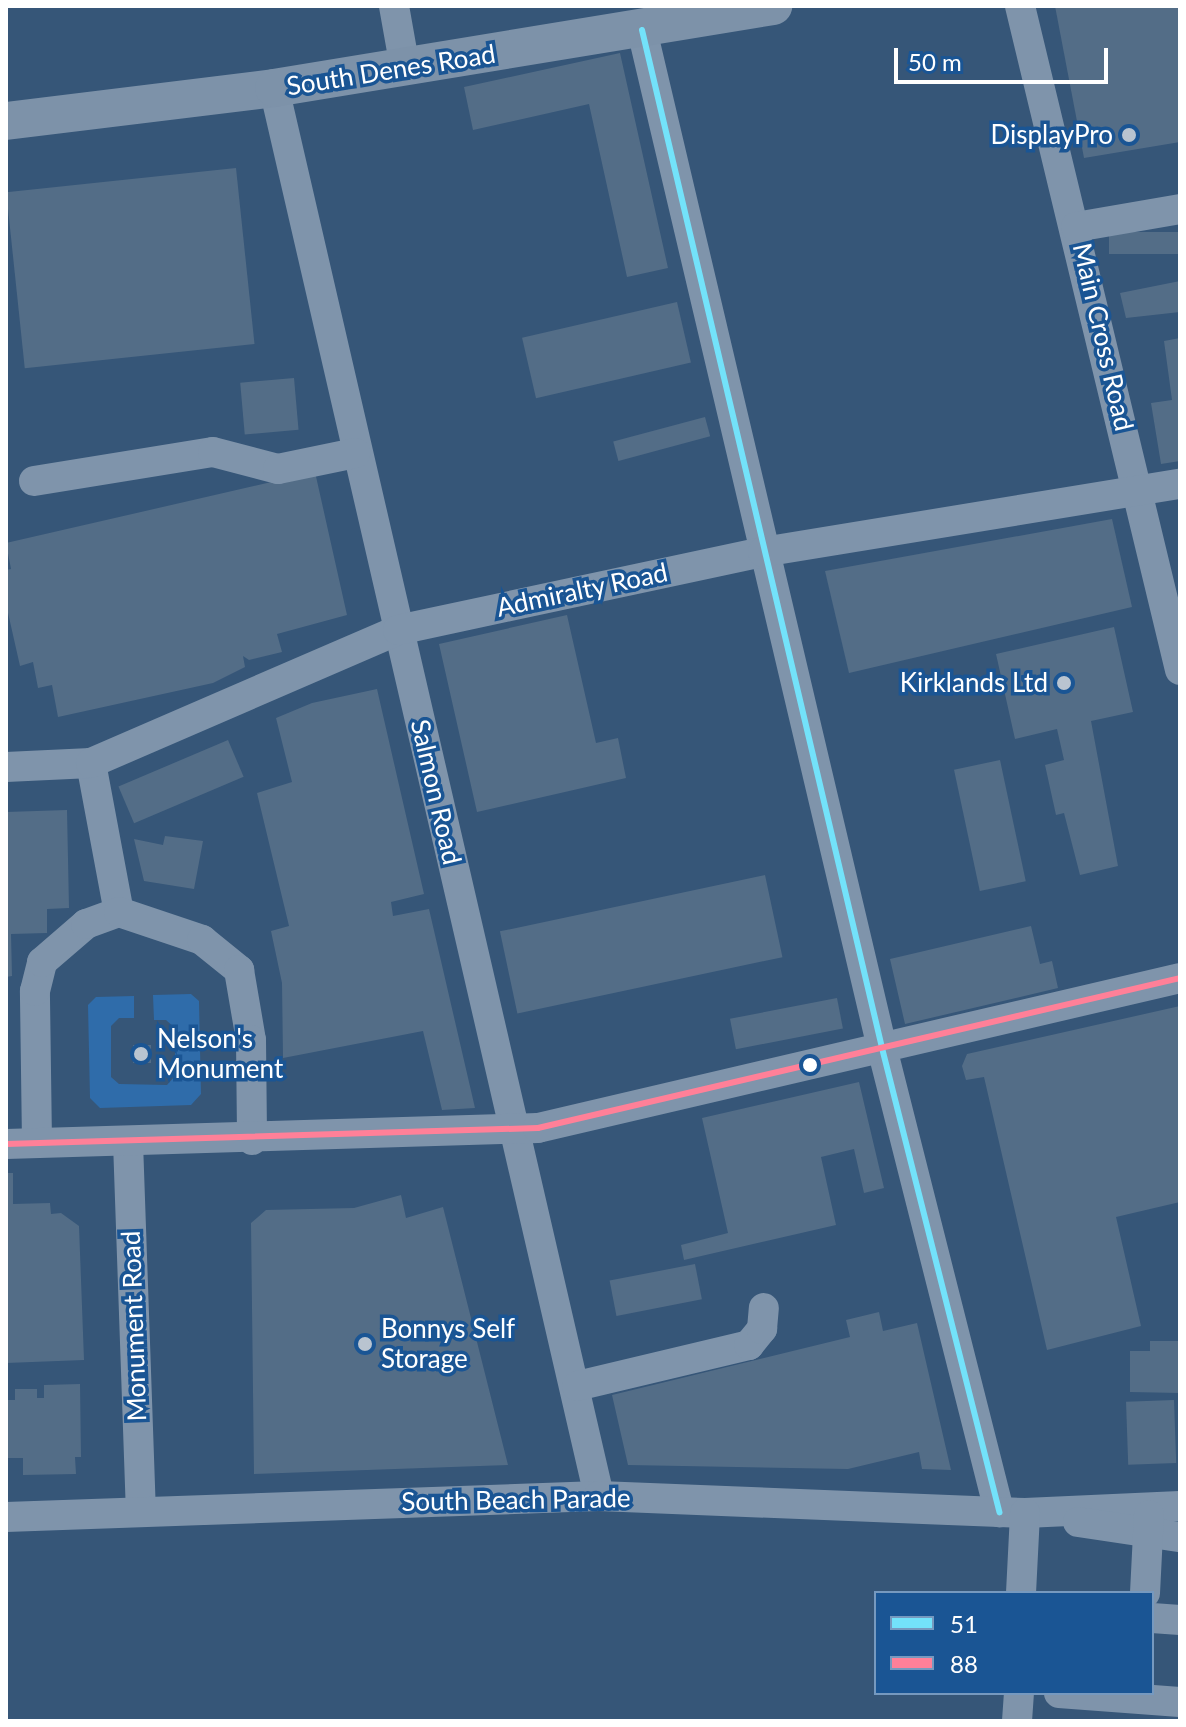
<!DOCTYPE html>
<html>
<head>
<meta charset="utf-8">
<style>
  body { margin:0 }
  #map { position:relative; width:1186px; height:1727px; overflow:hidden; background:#365678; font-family:Lato,sans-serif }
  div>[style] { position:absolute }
  .green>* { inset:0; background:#2f6caa }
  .building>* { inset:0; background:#536d87; transform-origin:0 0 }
  .minor>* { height:30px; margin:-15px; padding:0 15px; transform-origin:15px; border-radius:15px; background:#7f94ab }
  .major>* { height:38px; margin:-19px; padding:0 19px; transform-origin:19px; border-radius:19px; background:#7d92a9 }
  .bus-1>* { height:6px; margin:-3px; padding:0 3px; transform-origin:3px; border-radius:3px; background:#73e2fa }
  .bus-2>* { height:6px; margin:-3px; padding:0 3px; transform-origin:3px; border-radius:3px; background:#ff8098 }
  .dots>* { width:22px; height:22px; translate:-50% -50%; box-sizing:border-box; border:4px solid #1a5594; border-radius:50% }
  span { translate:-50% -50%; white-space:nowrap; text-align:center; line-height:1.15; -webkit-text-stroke:7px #1a5594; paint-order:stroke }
  .street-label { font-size:26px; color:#fff }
  .poi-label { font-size:26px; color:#fff }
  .right { translate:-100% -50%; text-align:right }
  .left { translate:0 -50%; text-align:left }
  .frame { position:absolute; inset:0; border:8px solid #fff; pointer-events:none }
  .legend { position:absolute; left:874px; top:1591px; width:280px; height:104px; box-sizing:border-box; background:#1a5594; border:2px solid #7699bf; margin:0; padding:10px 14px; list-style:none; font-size:24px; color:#fff }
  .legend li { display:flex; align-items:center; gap:16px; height:40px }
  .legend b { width:40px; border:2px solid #7699bf }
  .scale { position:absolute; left:894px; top:48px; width:214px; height:36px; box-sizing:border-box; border:4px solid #fff; border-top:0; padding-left:10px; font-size:24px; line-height:28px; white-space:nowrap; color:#fff; -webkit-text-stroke:6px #1a5594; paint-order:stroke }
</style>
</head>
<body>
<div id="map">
  <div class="green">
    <i style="clip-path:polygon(191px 994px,199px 1001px,201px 1094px,191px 1105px,100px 1108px,90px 1098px,88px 1005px,96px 997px,134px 996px,134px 1018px,119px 1018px,111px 1026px,111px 1077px,119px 1084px,167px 1085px,175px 1076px,175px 1028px,166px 1020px,154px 1020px,153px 995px)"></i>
  </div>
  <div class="building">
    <i style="clip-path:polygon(1055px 6px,1180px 6px,1180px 142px,1084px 158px)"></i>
    <i style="clip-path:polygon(620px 53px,668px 268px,627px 277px,589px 104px,473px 130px,464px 87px)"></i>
    <i style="left:236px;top:168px;width:177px;height:231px;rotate:84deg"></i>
    <i style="left:1180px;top:232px;width:22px;height:71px;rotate:90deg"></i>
    <i style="clip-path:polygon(1180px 281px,1180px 312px,1126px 318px,1120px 293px)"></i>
    <i style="left:677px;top:302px;width:62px;height:159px;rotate:77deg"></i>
    <i style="clip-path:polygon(1180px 338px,1180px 461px,1161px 464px,1151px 403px,1172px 400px,1164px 341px)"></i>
    <i style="left:294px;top:378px;width:52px;height:54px;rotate:85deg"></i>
    <i style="left:705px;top:417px;width:20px;height:95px;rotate:75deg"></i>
    <i style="clip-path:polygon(315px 472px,347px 615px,277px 634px,282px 652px,249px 660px,243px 656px,245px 667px,213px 683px,58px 717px,52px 685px,38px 688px,33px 662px,20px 666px,6px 604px,6px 570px,11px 569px,6px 543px)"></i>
    <i style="clip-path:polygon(1112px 519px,1132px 607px,849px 673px,825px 571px)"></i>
    <i style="clip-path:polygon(567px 615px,596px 743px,618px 738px,626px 778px,477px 812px,439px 644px)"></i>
    <i style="clip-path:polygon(1114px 627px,1133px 712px,1091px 721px,1118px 866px,1080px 875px,1064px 813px,1056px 815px,1045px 765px,1064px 760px,1057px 729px,1015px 739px,996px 654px)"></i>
    <i style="clip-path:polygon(377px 689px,424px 894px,391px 902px,393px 916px,429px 909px,475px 1108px,442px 1110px,423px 1031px,283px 1058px,282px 983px,271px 931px,289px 926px,257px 793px,292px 782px,276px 718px,312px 703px)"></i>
    <i style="left:228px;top:740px;width:40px;height:119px;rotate:67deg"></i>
    <i style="left:1000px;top:760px;width:124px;height:47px;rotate:78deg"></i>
    <i style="clip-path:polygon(67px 810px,69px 908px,47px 909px,47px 933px,11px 934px,12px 976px,6px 977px,6px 812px)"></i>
    <i style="clip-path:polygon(165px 836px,203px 841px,194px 889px,144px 881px,134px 839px,163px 845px)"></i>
    <i style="left:765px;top:875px;width:84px;height:271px;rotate:78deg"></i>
    <i style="clip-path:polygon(1031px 926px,1040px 964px,1052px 961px,1058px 988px,905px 1024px,890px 959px)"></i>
    <i style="left:837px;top:998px;width:31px;height:109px;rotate:79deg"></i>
    <i style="clip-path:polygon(1180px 1006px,1180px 1202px,1116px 1217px,1141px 1326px,1047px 1350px,984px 1077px,966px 1080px,962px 1066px,967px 1054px)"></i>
    <i style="left:133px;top:1045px;width:18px;height:18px"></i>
    <i style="clip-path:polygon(859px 1082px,884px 1188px,864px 1193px,854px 1149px,821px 1157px,836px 1225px,684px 1260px,681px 1245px,728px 1233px,702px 1118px)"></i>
    <i style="clip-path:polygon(6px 1173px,13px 1173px,13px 1204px,50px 1203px,51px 1214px,61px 1213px,79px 1226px,84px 1360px,6px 1363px)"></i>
    <i style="clip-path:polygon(401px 1195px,406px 1218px,443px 1207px,508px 1465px,254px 1474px,251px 1223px,266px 1210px,354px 1208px)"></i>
    <i style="left:695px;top:1264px;width:36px;height:87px;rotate:79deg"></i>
    <i style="clip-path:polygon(879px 1312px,883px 1331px,917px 1323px,951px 1470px,922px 1469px,919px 1452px,848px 1469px,628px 1465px,612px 1395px,850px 1337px,846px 1320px)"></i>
    <i style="clip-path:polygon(1150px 1341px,1180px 1341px,1180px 1393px,1130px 1392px,1130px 1351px,1150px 1351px)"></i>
    <i style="clip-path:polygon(80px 1384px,81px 1457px,75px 1457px,76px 1474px,23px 1475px,23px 1458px,6px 1458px,6px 1400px,15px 1400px,15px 1389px,37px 1389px,37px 1398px,44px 1398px,44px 1385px)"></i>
    <i style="left:1174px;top:1400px;width:63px;height:48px;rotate:88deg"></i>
  </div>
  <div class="minor">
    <i style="left:394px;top:6px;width:63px;rotate:79.9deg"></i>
    <i style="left:1020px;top:6px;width:683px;rotate:76.45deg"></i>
    <i style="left:642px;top:30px;width:1046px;rotate:76.73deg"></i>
    <i style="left:882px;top:1048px;width:479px;rotate:75.8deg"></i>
    <i style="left:274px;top:88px;width:1445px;rotate:77deg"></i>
    <i style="left:1076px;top:227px;width:106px;rotate:-9.8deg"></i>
    <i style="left:34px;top:481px;width:181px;rotate:-9.2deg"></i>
    <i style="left:213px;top:452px;width:67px;rotate:14.7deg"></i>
    <i style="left:278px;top:469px;width:79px;rotate:-11.7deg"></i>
    <i style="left:91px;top:763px;width:152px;rotate:79.4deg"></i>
    <i style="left:6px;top:767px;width:85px;rotate:-2.7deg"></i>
    <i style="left:91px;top:763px;width:335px;rotate:-23.4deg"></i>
    <i style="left:398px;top:630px;width:373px;rotate:-12.1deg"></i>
    <i style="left:763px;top:552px;width:423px;rotate:-9.3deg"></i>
    <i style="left:37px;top:1142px;width:151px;rotate:-90.8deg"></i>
    <i style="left:35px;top:991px;width:30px;rotate:-76deg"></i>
    <i style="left:42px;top:962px;width:58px;rotate:-40.8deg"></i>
    <i style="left:86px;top:924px;width:35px;rotate:-20deg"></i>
    <i style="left:119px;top:912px;width:88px;rotate:18.6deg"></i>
    <i style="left:202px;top:940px;width:48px;rotate:39deg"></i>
    <i style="left:239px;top:970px;width:71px;rotate:80.3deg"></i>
    <i style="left:251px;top:1040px;width:100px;rotate:89.4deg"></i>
    <i style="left:128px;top:1142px;width:368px;rotate:88deg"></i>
    <i style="left:6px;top:1144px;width:532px;rotate:-1.72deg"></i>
    <i style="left:538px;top:1128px;width:659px;rotate:-13.15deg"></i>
    <i style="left:577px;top:1386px;width:177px;rotate:-13.4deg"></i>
    <i style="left:749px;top:1345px;width:21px;rotate:-51deg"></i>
    <i style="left:762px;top:1329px;width:21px;rotate:-85deg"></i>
    <i style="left:6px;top:1517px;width:593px;rotate:-2.03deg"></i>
    <i style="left:599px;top:1496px;width:426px;rotate:2.3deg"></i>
    <i style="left:1025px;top:1513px;width:155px;rotate:-2.6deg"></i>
    <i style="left:1078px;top:1522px;width:103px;rotate:8.4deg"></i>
    <i style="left:1021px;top:1593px;width:80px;rotate:-87.1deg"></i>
    <i style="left:1145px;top:1593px;width:78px;rotate:-87.1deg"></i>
    <i style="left:1152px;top:1618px;width:28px;rotate:4deg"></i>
    <i style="left:1059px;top:1693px;width:121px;rotate:4.3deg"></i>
    <i style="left:1017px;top:1721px;width:28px;rotate:-86deg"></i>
  </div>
  <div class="major">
    <i style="left:6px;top:121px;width:270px;rotate:-7deg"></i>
    <i style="left:274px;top:88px;width:506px;rotate:-9.33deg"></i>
  </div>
  <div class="bus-1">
    <i style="left:642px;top:30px;width:1046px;rotate:76.73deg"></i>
    <i style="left:882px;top:1048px;width:479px;rotate:75.8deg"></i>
  </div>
  <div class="bus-2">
    <i style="left:6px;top:1144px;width:532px;rotate:-1.72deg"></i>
    <i style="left:538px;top:1128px;width:659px;rotate:-13.15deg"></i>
  </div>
  <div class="dots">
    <i style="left:1129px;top:135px;background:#b9c4d0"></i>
    <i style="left:1064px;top:683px;background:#b9c4d0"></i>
    <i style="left:141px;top:1054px;background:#b9c4d0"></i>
    <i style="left:810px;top:1065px;background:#fff"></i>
    <i style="left:365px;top:1344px;background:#b9c4d0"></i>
  </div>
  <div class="street-label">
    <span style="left:391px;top:70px;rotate:-9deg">South Denes Road</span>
    <span style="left:1103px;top:337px;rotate:77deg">Main Cross Road</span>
    <span style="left:582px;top:590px;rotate:-12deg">Admiralty Road</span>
    <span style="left:436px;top:792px;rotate:77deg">Salmon Road</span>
    <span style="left:134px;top:1326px;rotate:-92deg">Monument Road</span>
    <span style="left:516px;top:1500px;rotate:-1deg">South Beach Parade</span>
  </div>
  <div class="poi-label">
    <span class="right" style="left:1113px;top:135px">DisplayPro</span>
    <span class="right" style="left:1048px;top:683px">Kirklands Ltd</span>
    <span class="left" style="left:157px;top:1054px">Nelson's<br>Monument</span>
    <span class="left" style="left:381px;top:1344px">Bonnys Self<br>Storage</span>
  </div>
  <div class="frame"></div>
  <ul class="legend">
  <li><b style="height:10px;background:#73e2fa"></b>51</li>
  <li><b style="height:10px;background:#ff8098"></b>88</li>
  </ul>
  <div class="scale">50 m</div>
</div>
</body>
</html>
